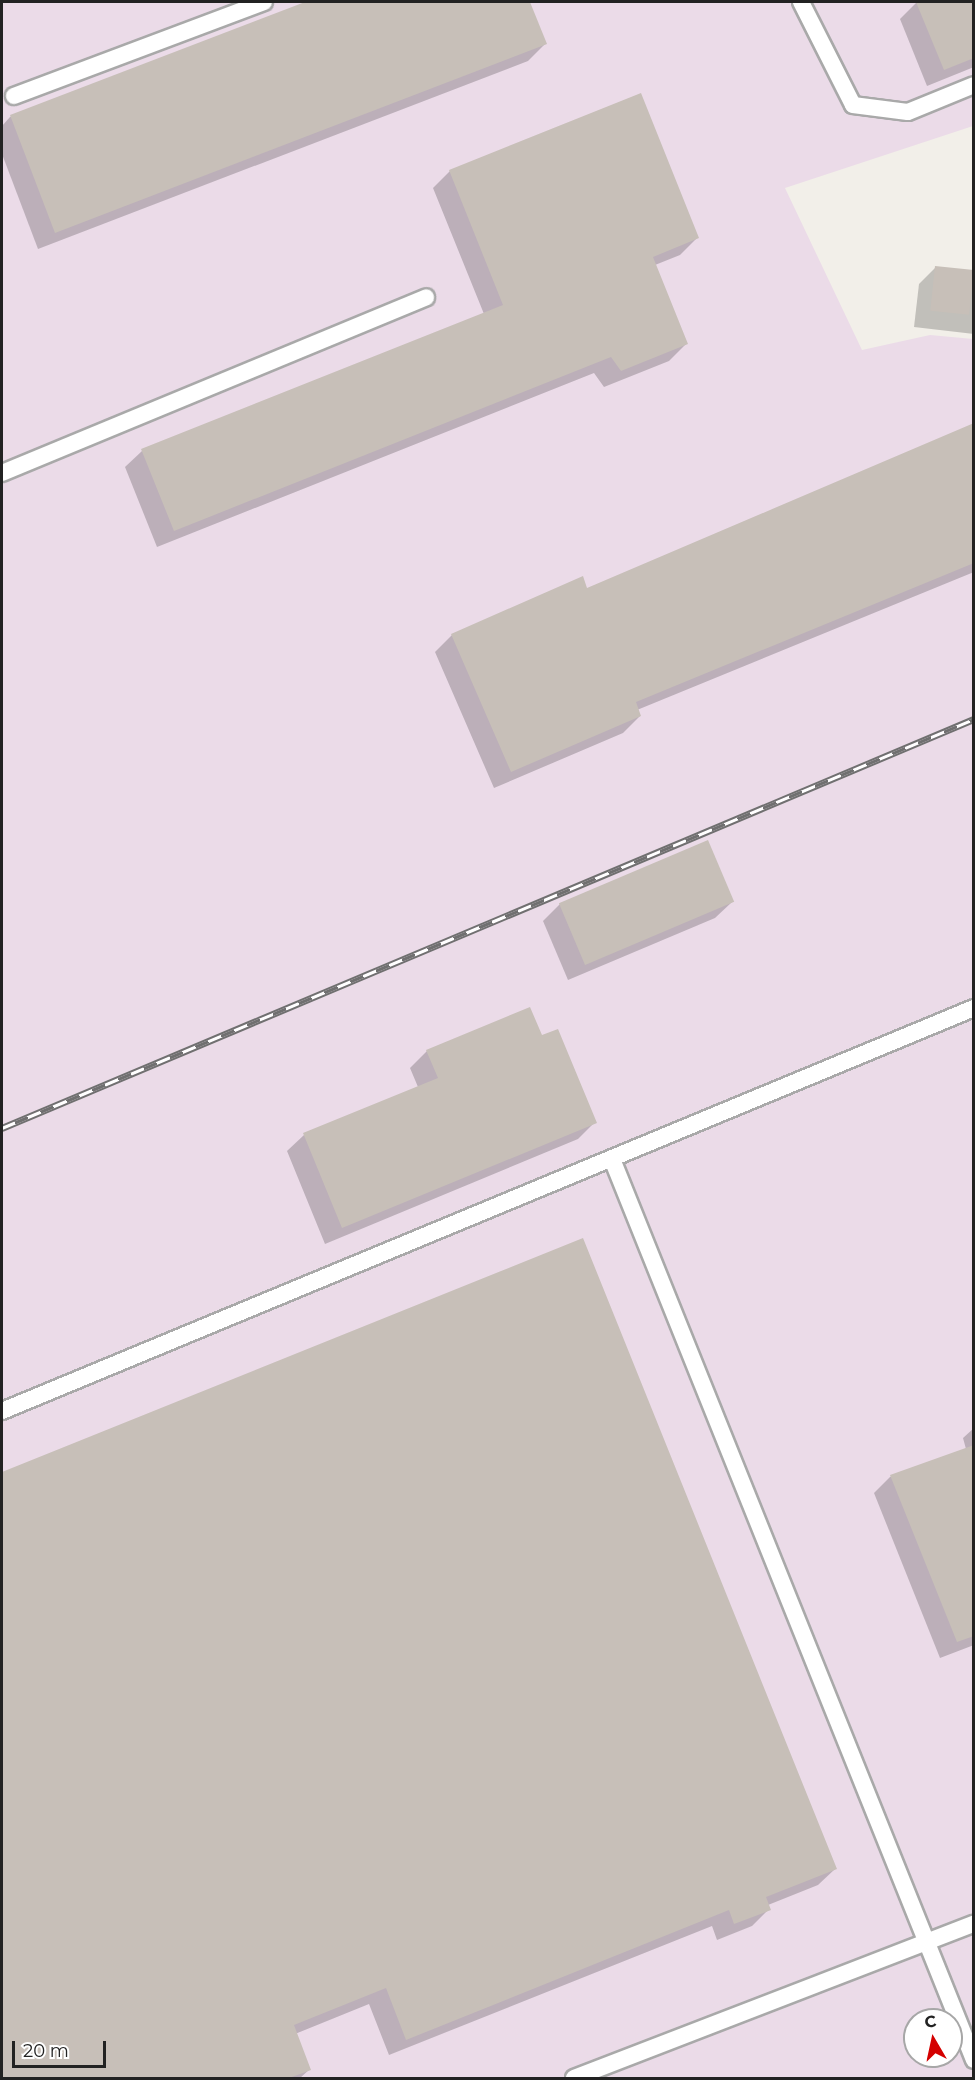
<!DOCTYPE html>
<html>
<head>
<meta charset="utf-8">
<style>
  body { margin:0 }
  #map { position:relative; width:975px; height:2080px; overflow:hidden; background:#f2efe9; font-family:Montserrat,sans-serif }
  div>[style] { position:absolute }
  .industrial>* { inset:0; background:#ebdbe8 }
  .shadow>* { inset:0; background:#0003 }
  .building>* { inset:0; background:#c7bfb8; transform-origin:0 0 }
  .roads { filter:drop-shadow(2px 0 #a9a9a9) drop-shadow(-2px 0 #a9a9a9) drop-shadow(0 2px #a9a9a9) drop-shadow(0 -2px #a9a9a9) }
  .lane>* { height:16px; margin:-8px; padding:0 8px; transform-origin:8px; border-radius:8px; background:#fff }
  .rail>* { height:7px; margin-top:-3.5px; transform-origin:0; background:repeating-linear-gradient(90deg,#fff 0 14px,#707070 0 28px); box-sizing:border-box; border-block:2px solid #707070 }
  span { translate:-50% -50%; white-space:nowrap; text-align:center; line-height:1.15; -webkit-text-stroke:5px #fff; paint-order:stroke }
  .frame { position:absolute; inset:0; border:3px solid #222; pointer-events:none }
  .north { position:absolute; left:903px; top:2008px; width:60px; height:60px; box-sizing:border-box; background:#fff; border:2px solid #a7a7a7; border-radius:50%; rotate:351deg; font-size:16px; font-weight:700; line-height:24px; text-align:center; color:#222 }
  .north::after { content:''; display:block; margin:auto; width:21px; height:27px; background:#d40000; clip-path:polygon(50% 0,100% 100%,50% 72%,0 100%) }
  .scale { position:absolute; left:12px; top:2041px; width:94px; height:27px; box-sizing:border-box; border:3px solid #222; border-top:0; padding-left:8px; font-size:18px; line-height:21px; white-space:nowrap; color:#222; -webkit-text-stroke:4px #fff; paint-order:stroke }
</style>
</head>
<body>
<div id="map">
  <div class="industrial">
    <i style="clip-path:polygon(evenodd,2px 2px,973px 2px,973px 126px,785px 188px,862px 350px,930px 335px,973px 339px,973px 2078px,2px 2078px,2px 2px,915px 2020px,951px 2020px,951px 2056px,915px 2056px,915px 2020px)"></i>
  </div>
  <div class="shadow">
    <i style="clip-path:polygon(310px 2px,529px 2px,545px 44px,528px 61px,38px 249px,2px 154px,2px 126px,10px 117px)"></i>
    <i style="clip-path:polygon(917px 2px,974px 2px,974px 67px,927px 86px,900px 19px)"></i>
    <i style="clip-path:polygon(450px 171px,697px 238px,680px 255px,655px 265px,686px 344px,669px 361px,604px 387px,594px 373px,157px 547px,125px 467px,142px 451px,484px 314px,433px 188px)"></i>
    <i style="clip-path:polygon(936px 267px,974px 272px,974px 334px,914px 327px,919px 284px)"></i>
    <i style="clip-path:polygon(974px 424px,974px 572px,637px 710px,640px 716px,623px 733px,494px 788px,435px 652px,452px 635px,586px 590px)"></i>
    <i style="clip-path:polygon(732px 902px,715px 918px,568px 980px,543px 921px,560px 904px)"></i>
    <i style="clip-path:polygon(427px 1051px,595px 1122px,578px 1139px,325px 1244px,287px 1151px,304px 1135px,418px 1087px,410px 1068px)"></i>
    <i style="clip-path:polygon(583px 1240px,835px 1869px,818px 1885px,768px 1905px,769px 1909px,752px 1926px,717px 1940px,712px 1926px,389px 2055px,369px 2004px,295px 2034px,310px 2069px,300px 2078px,2px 2078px,2px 1473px)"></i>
    <i style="clip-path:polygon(974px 1428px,974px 1645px,940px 1658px,874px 1493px,890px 1477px,966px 1449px,963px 1438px)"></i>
  </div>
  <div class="building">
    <i style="clip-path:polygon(305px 2px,530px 2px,547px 44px,55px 233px,10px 115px)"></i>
    <i style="clip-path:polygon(916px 2px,974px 2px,974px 58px,944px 70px)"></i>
    <i style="clip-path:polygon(641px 93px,699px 238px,653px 257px,688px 344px,621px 371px,611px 357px,174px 531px,141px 449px,503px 305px,449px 170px)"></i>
    <i style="left:935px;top:266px;width:39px;height:45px;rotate:6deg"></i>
    <i style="clip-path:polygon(974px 423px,974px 563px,636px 702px,641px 716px,511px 772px,451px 634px,583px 576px,587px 588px)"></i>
    <i style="left:708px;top:840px;width:67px;height:162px;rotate:67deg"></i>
    <i style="clip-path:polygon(530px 1007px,542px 1035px,558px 1029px,597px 1123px,342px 1228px,303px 1133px,438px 1078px,426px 1050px)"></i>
    <i style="clip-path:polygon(583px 1238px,837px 1869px,766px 1897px,771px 1910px,734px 1924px,729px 1910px,406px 2040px,386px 1988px,294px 2025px,311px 2070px,289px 2078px,2px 2078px,2px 1472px)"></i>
    <i style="clip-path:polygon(974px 1445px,974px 1636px,957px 1642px,890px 1475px)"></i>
  </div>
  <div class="roads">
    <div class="lane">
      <i style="left:801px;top:2px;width:115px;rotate:63.2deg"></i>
      <i style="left:853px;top:105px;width:55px;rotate:7.3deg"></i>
      <i style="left:908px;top:112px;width:71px;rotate:-22.2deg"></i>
      <i style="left:14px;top:96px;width:267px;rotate:-20.6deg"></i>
      <i style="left:2px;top:473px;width:459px;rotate:-22.5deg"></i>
      <i style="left:612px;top:1159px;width:971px;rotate:68.11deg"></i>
      <i style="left:2px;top:1411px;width:1052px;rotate:-22.52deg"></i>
      <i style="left:574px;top:2078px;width:429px;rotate:-21.1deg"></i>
    </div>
  </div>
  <div class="rail">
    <i style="left:2px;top:1128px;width:1055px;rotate:-22.82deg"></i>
  </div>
  <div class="frame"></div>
  <div class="north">С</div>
  <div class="scale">20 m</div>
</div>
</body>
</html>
